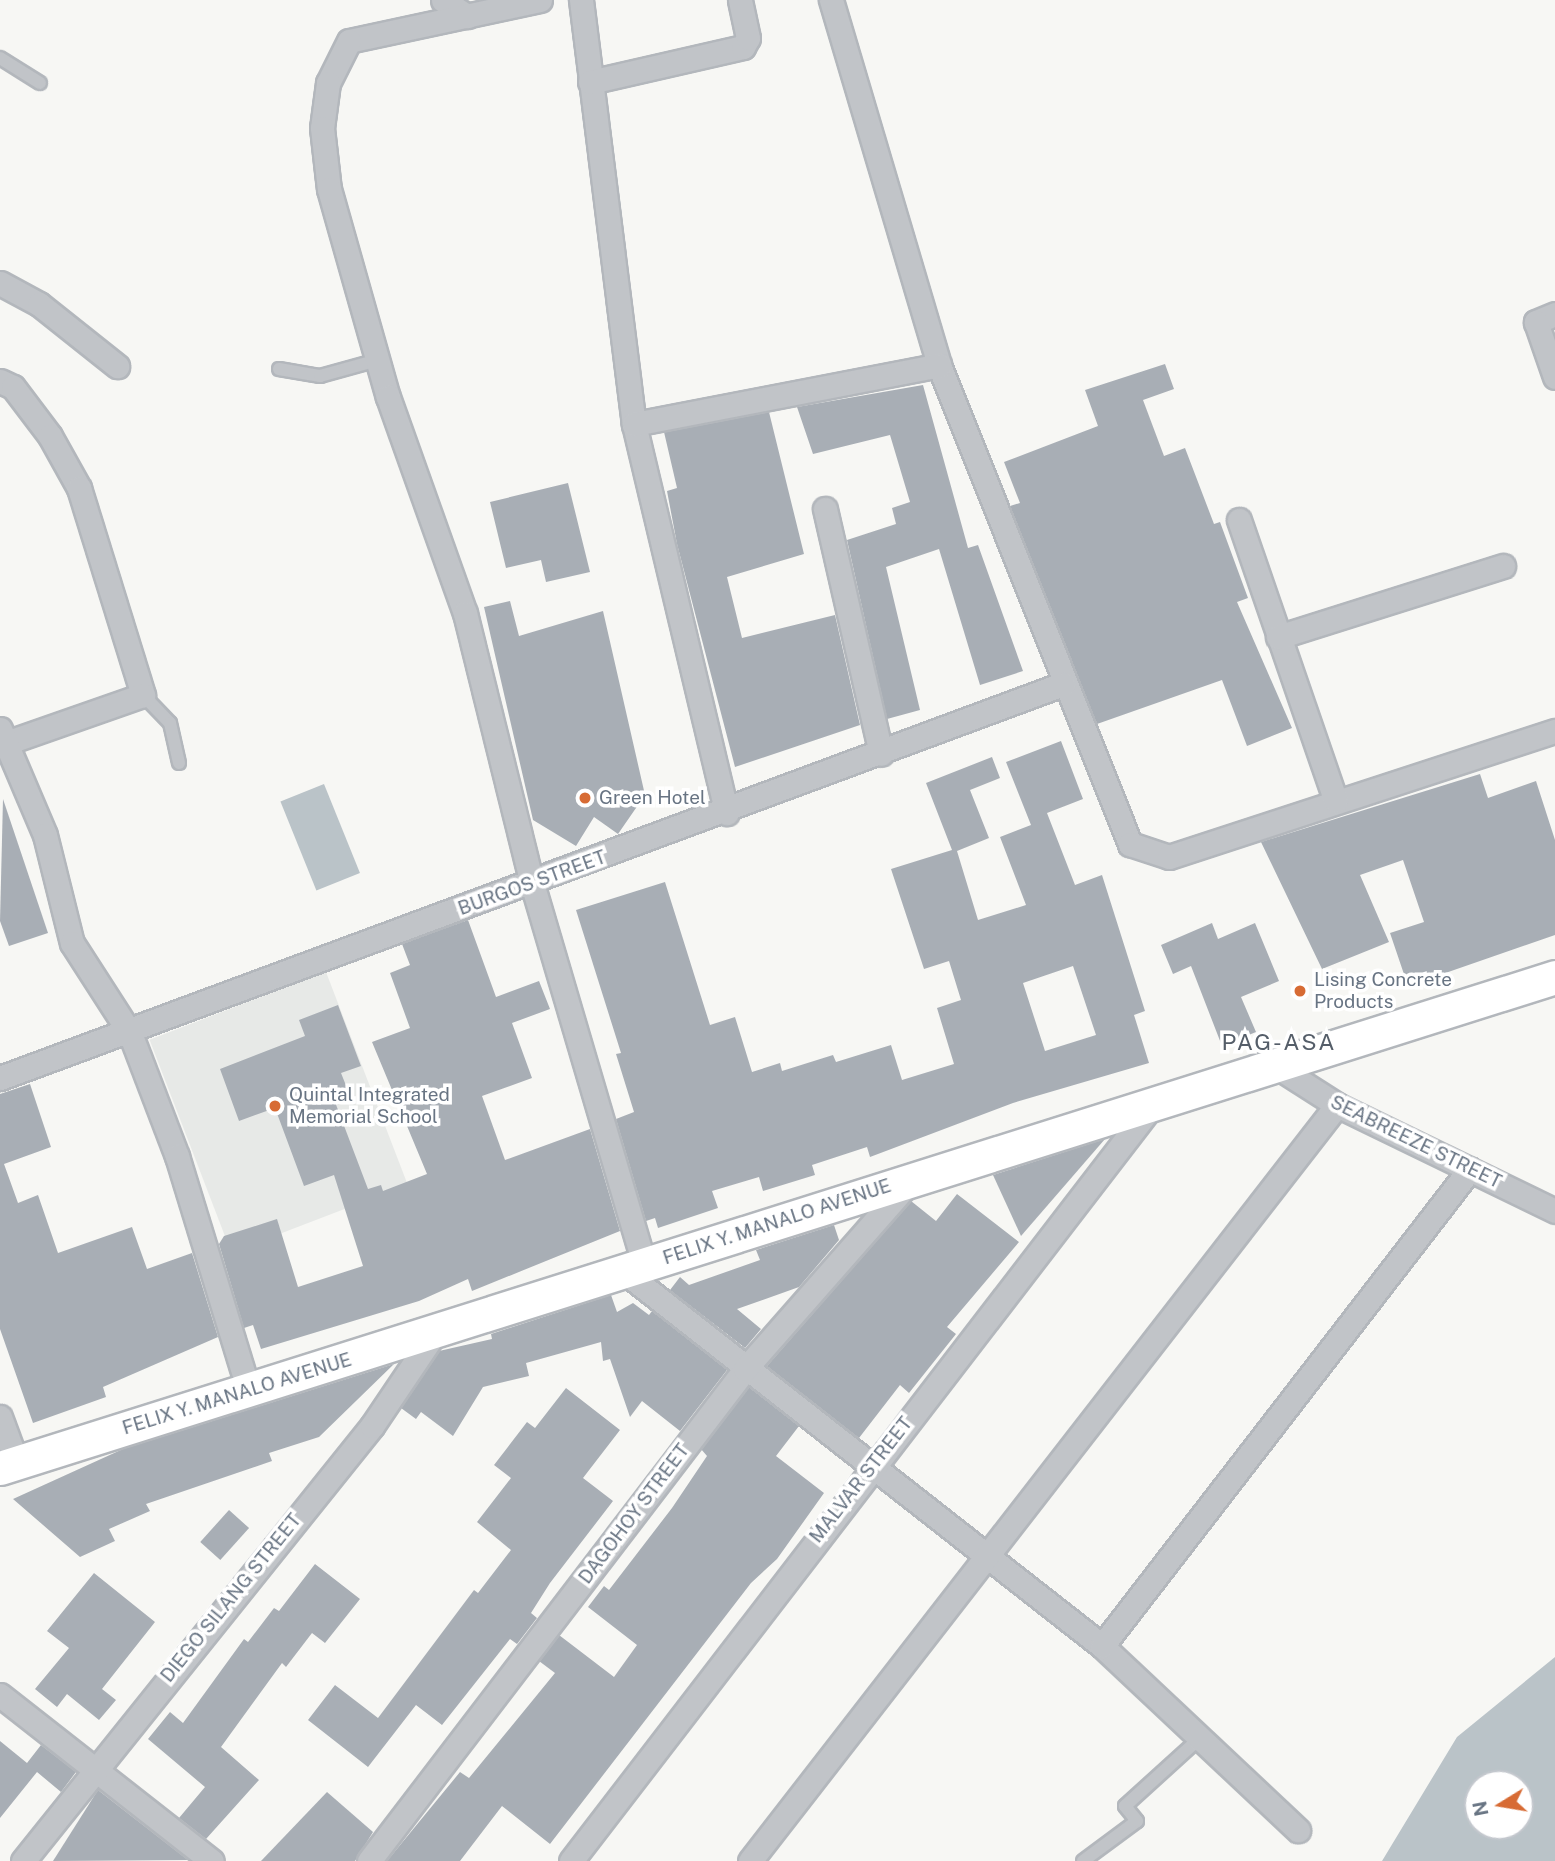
<!DOCTYPE html>
<html>
<head>
<meta charset="utf-8">
<style>
  body { margin:0 }
  #map { position:relative; width:1555px; height:1861px; overflow:hidden; background:#f7f7f4; font-family:"Public Sans",sans-serif }
  div>[style] { position:absolute }
  .built>* { inset:0; background:#e7e9e7; transform-origin:0 0 }
  .water>* { inset:0; background:#bac3c8; transform-origin:0 0 }
  .building>* { inset:0; background:#a8aeb5; transform-origin:0 0 }
  .roads { filter:drop-shadow(2px 0 #b3b7bc) drop-shadow(-2px 0 #b3b7bc) drop-shadow(0 2px #b3b7bc) drop-shadow(0 -2px #b3b7bc) }
  .service>* { height:12px; margin:-6px; padding:0 6px; transform-origin:6px; border-radius:6px; background:#c1c4c8 }
  .minor>* { height:23px; margin:-11.5px; padding:0 11.5px; transform-origin:11.5px; border-radius:11.5px; background:#c1c4c8 }
  .secondary>* { height:33px; margin:-16.5px; padding:0 16.5px; transform-origin:16.5px; border-radius:16.5px; background:#fff }
  .dots>* { width:19px; height:19px; translate:-50% -50%; box-sizing:border-box; border:4px solid #fff; border-radius:50% }
  span { translate:-50% -50%; white-space:nowrap; text-align:center; line-height:1.15; -webkit-text-stroke:7px #fff; paint-order:stroke }
  .poi-label { font-size:19px; color:#687483 }
  .left { translate:0 -50%; text-align:left }
  .street-label { font-size:19px; color:#687483 }
  .quarter-label { font-size:23px; color:#555e69; letter-spacing:2px }
  .north { position:absolute; left:1464px; top:1770px; width:70px; height:70px; box-sizing:border-box; background:#fff; border:2px solid #c3c7cd; border-radius:50%; rotate:259deg; font-size:19px; font-weight:700; line-height:28px; text-align:center; color:#687483 }
  .north::after { content:''; display:block; margin:auto; width:24px; height:32px; background:#d76b34; clip-path:polygon(50% 0,100% 100%,50% 72%,0 100%) }
</style>
</head>
<body>
<div id="map">
  <div class="built">
    <i style="left:326px;top:972px;width:228px;height:189px;rotate:69deg"></i>
  </div>
  <div class="water">
    <i style="left:324px;top:784px;width:96px;height:47px;rotate:68deg"></i>
    <i style="clip-path:polygon(evenodd,1555px 1657px,1555px 1861px,1382px 1861px,1457px 1737px,1555px 1657px,1520px 1784px,1520px 1826px,1478px 1826px,1478px 1784px,1520px 1784px)"></i>
  </div>
  <div class="building">
    <i style="clip-path:polygon(1165px 364px,1174px 389px,1143px 400px,1164px 456px,1185px 448px,1214px 524px,1220px 522px,1248px 598px,1237px 602px,1292px 728px,1247px 746px,1222px 680px,1097px 724px,1010px 506px,1020px 503px,1004px 462px,1098px 426px,1085px 390px)"></i>
    <i style="clip-path:polygon(923px 385px,968px 548px,978px 545px,1023px 671px,980px 685px,939px 549px,886px 567px,920px 710px,887px 719px,847px 540px,896px 524px,892px 508px,910px 502px,890px 435px,813px 454px,797px 407px)"></i>
    <i style="clip-path:polygon(769px 412px,804px 554px,727px 577px,742px 638px,835px 615px,860px 725px,735px 767px,677px 544px,667px 491px,677px 488px,664px 432px)"></i>
    <i style="clip-path:polygon(568px 483px,590px 572px,546px 582px,541px 560px,506px 568px,490px 502px)"></i>
    <i style="clip-path:polygon(510px 601px,519px 636px,603px 611px,645px 795px,618px 834px,594px 817px,576px 846px,533px 820px,484px 607px)"></i>
    <i style="clip-path:polygon(evenodd,1061px 741px,1083px 799px,1047px 813px,1075px 885px,1102px 875px,1145px 1011px,1134px 1015px,1149px 1063px,1013px 1103px,870px 1157px,867px 1147px,812px 1165px,815px 1175px,763px 1191px,759px 1177px,712px 1191px,718px 1208px,658px 1228px,655px 1218px,646px 1221px,616px 1119px,634px 1112px,616px 1054px,621px 1053px,576px 910px,665px 882px,710px 1025px,735px 1017px,752px 1072px,780px 1063px,782px 1071px,833px 1055px,836px 1062px,891px 1045px,902px 1080px,954px 1064px,937px 1008px,961px 1000px,949px 961px,924px 969px,891px 869px,952px 850px,926px 783px,992px 757px,1000px 778px,970px 790px,989px 838px,957px 851px,978px 920px,1026px 905px,1000px 837px,1031px 825px,1006px 762px,1061px 741px,1073px 966px,1096px 1035px,1045px 1051px,1023px 983px,1073px 966px)"></i>
    <i style="clip-path:polygon(1480px 774px,1488px 798px,1536px 781px,1555px 840px,1555px 935px,1408px 986px,1390px 933px,1424px 922px,1403px 860px,1360px 875px,1389px 942px,1322px 969px,1261px 842px)"></i>
    <i style="clip-path:polygon(3px 799px,48px 933px,9px 946px,0 921px)"></i>
    <i style="clip-path:polygon(468px 920px,496px 997px,539px 981px,550px 1009px,512px 1023px,532px 1078px,482px 1096px,505px 1160px,590px 1129px,620px 1231px,472px 1291px,468px 1279px,419px 1301px,261px 1349px,253px 1325px,244px 1328px,219px 1244px,224px 1236px,277px 1219px,298px 1287px,363px 1266px,334px 1175px,304px 1186px,275px 1108px,239px 1121px,220px 1069px,305px 1036px,299px 1020px,338px 1005px,361px 1066px,341px 1073px,347px 1088px,332px 1094px,368px 1189px,381px 1185px,383px 1191px,427px 1174px,372px 1042px,410px 1028px,390px 973px,410px 965px,402px 944px)"></i>
    <i style="clip-path:polygon(1212px 923px,1218px 939px,1255px 923px,1279px 981px,1241px 997px,1256px 1032px,1222px 1046px,1191px 966px,1173px 974px,1161px 945px)"></i>
    <i style="clip-path:polygon(30px 1084px,51px 1147px,4px 1164px,18px 1203px,38px 1195px,58px 1253px,132px 1227px,147px 1269px,192px 1253px,218px 1337px,103px 1387px,106px 1397px,33px 1423px,0 1329px,0 1094px)"></i>
    <i style="clip-path:polygon(1105px 1139px,1021px 1236px,993px 1175px)"></i>
    <i style="clip-path:polygon(957px 1194px,1019px 1242px,947px 1327px,956px 1334px,909px 1393px,900px 1385px,859px 1438px,767px 1366px,911px 1201px,936px 1221px)"></i>
    <i style="clip-path:polygon(834px 1225px,839px 1240px,799px 1287px,737px 1309px,761px 1329px,745px 1348px,670px 1290px,680px 1277px,689px 1285px,760px 1260px,756px 1250px)"></i>
    <i style="clip-path:polygon(611px 1295px,617px 1312px,633px 1303px,649px 1315px,652px 1311px,727px 1370px,680px 1431px,642px 1401px,630px 1417px,610px 1359px,603px 1361px,601px 1342px,526px 1363px,529px 1376px,483px 1387px,453px 1436px,421px 1412px,416px 1419px,401px 1408px,439px 1351px,492px 1339px,491px 1334px)"></i>
    <i style="clip-path:polygon(394px 1364px,319px 1437px,269px 1453px,272px 1461px,146px 1504px,150px 1511px,109px 1529px,115px 1541px,80px 1557px,13px 1499px,123px 1449px)"></i>
    <i style="clip-path:polygon(749px 1387px,799px 1426px,776px 1456px,824px 1493px,777px 1559px,751px 1583px,550px 1844px,502px 1806px,460px 1861px,387px 1861px,460px 1772px,469px 1778px,555px 1673px,539px 1661px,559px 1635px,614px 1677px,637px 1645px,588px 1607px,604px 1586px,609px 1590px,672px 1508px,707px 1456px,701px 1449px)"></i>
    <i style="clip-path:polygon(566px 1388px,620px 1430px,583px 1478px,613px 1501px,550px 1583px,531px 1613px,537px 1618px,517px 1644px,510px 1639px,442px 1725px,416px 1705px,368px 1767px,308px 1720px,335px 1685px,378px 1718px,474px 1590px,478px 1593px,511px 1550px,477px 1522px,511px 1478px,494px 1465px,527px 1422px,535px 1428px)"></i>
    <i style="left:229px;top:1510px;width:27px;height:43px;rotate:42deg"></i>
    <i style="clip-path:polygon(315px 1564px,360px 1599px,325px 1643px,312px 1633px,286px 1667px,282px 1663px,221px 1747px,259px 1780px,206px 1839px,179px 1818px,205px 1787px,148px 1739px,170px 1712px,183px 1723px,244px 1639px,248px 1642px,274px 1608px,279px 1611px)"></i>
    <i style="clip-path:polygon(94px 1573px,155px 1622px,102px 1689px,116px 1700px,99px 1720px,67px 1694px,57px 1707px,35px 1689px,69px 1648px,47px 1631px)"></i>
    <i style="clip-path:polygon(0 1741px,27px 1763px,41px 1745px,76px 1772px,61px 1792px,37px 1772px,0 1818px)"></i>
    <i style="clip-path:polygon(98px 1790px,188px 1860px,53px 1861px)"></i>
    <i style="clip-path:polygon(327px 1792px,373px 1832px,355px 1861px,261px 1861px)"></i>
  </div>
  <div class="roads">
    <div class="service">
      <i style="left:0;top:58px;width:47px;rotate:32deg"></i>
      <i style="left:279px;top:369px;width:42px;rotate:9.7deg"></i>
      <i style="left:320px;top:376px;width:60px;rotate:-15.4deg"></i>
      <i style="left:143px;top:695px;width:39px;rotate:46deg"></i>
      <i style="left:170px;top:723px;width:41px;rotate:77.3deg"></i>
      <i style="left:1083px;top:1861px;width:67px;rotate:-36.5deg"></i>
      <i style="left:1137px;top:1821px;width:19px;rotate:-129deg"></i>
      <i style="left:1125px;top:1806px;width:101px;rotate:-42.2deg"></i>
    </div>
    <div class="minor">
      <i style="left:443px;top:0;width:29px;rotate:34deg"></i>
      <i style="left:540px;top:0;width:195px;rotate:167.9deg"></i>
      <i style="left:349px;top:41px;width:47px;rotate:116.6deg"></i>
      <i style="left:328px;top:83px;width:45px;rotate:97.6deg"></i>
      <i style="left:322px;top:128px;width:61px;rotate:83.5deg"></i>
      <i style="left:329px;top:189px;width:216px;rotate:74.2deg"></i>
      <i style="left:388px;top:397px;width:229px;rotate:70.4deg"></i>
      <i style="left:465px;top:613px;width:278px;rotate:76.1deg"></i>
      <i style="left:532px;top:883px;width:397px;rotate:73.6deg"></i>
      <i style="left:581px;top:0;width:427px;rotate:82.9deg"></i>
      <i style="left:634px;top:424px;width:400px;rotate:76.6deg"></i>
      <i style="left:831px;top:0;width:381px;rotate:73.5deg"></i>
      <i style="left:939px;top:365px;width:516px;rotate:68.26deg"></i>
      <i style="left:1130px;top:844px;width:41px;rotate:18.4deg"></i>
      <i style="left:1169px;top:857px;width:406px;rotate:-18.1deg"></i>
      <i style="left:590px;top:82px;width:157px;rotate:-12.9deg"></i>
      <i style="left:743px;top:47px;width:10px;rotate:-61deg"></i>
      <i style="left:748px;top:38px;width:39px;rotate:-102deg"></i>
      <i style="left:0;top:283px;width:44px;rotate:28.3deg"></i>
      <i style="left:39px;top:304px;width:100px;rotate:38.5deg"></i>
      <i style="left:1555px;top:314px;width:21px;rotate:157deg"></i>
      <i style="left:1536px;top:322px;width:58px;rotate:70.9deg"></i>
      <i style="left:0;top:381px;width:14px;rotate:25deg"></i>
      <i style="left:13px;top:387px;width:61px;rotate:52.9deg"></i>
      <i style="left:50px;top:436px;width:60px;rotate:60.9deg"></i>
      <i style="left:79px;top:488px;width:217px;rotate:72.8deg"></i>
      <i style="left:143px;top:695px;width:151px;rotate:160.7deg"></i>
      <i style="left:634px;top:424px;width:311px;rotate:-10.9deg"></i>
      <i style="left:825px;top:509px;width:251px;rotate:77.1deg"></i>
      <i style="left:1239px;top:520px;width:297px;rotate:71deg"></i>
      <i style="left:1278px;top:637px;width:236px;rotate:-17.5deg"></i>
      <i style="left:0;top:729px;width:115px;rotate:67deg"></i>
      <i style="left:45px;top:835px;width:111px;rotate:76deg"></i>
      <i style="left:72px;top:943px;width:107px;rotate:57.2deg"></i>
      <i style="left:130px;top:1033px;width:132px;rotate:69.1deg"></i>
      <i style="left:177px;top:1156px;width:246px;rotate:73deg"></i>
      <i style="left:1279px;top:1068px;width:69px;rotate:32.5deg"></i>
      <i style="left:1337px;top:1105px;width:242px;rotate:25.9deg"></i>
      <i style="left:0;top:1078px;width:1134px;rotate:-20.34deg"></i>
      <i style="left:622px;top:1270px;width:610px;rotate:38.07deg"></i>
      <i style="left:1102px;top:1646px;width:269px;rotate:43.2deg"></i>
      <i style="left:0;top:1417px;width:49px;rotate:69.7deg"></i>
      <i style="left:1102px;top:1646px;width:602px;rotate:-52.35deg"></i>
      <i style="left:0;top:1695px;width:269px;rotate:38.1deg"></i>
      <i style="left:23px;top:1861px;width:558px;rotate:-51.26deg"></i>
      <i style="left:372px;top:1426px;width:115px;rotate:-56deg"></i>
      <i style="left:369px;top:1861px;width:619px;rotate:-52.61deg"></i>
      <i style="left:745px;top:1369px;width:250px;rotate:-48.7deg"></i>
      <i style="left:571px;top:1861px;width:956px;rotate:-52.44deg"></i>
      <i style="left:750px;top:1861px;width:957px;rotate:-52.17deg"></i>
    </div>
    <div class="secondary">
      <i style="left:0;top:1468px;width:1631px;rotate:-17.52deg"></i>
    </div>
  </div>
  <div class="dots">
    <i style="left:585px;top:798px;background:#d76b34"></i>
    <i style="left:1300px;top:991px;background:#d76b34"></i>
    <i style="left:275px;top:1106px;background:#d76b34"></i>
  </div>
  <div class="poi-label">
    <span class="left" style="left:599px;top:798px">Green Hotel</span>
    <span class="left" style="left:1314px;top:991px">Lising Concrete<br>Products</span>
    <span class="left" style="left:289px;top:1106px">Quintal Integrated<br>Memorial School</span>
  </div>
  <div class="street-label">
    <span style="left:532px;top:883px;rotate:-20deg">BURGOS STREET</span>
    <span style="left:1416px;top:1142px;rotate:26deg">SEABREEZE STREET</span>
    <span style="left:777px;top:1222px;rotate:-18deg">FELIX Y. MANALO AVENUE</span>
    <span style="left:237px;top:1394px;rotate:-17deg">FELIX Y. MANALO AVENUE</span>
    <span style="left:861px;top:1480px;rotate:-52deg">MALVAR STREET</span>
    <span style="left:634px;top:1514px;rotate:-53deg">DAGOHOY STREET</span>
    <span style="left:231px;top:1598px;rotate:-51deg">DIEGO SILANG STREET</span>
  </div>
  <div class="quarter-label">
    <span style="left:1279px;top:1042px">PAG-ASA</span>
  </div>
  <div class="north">N</div>
</div>
</body>
</html>
